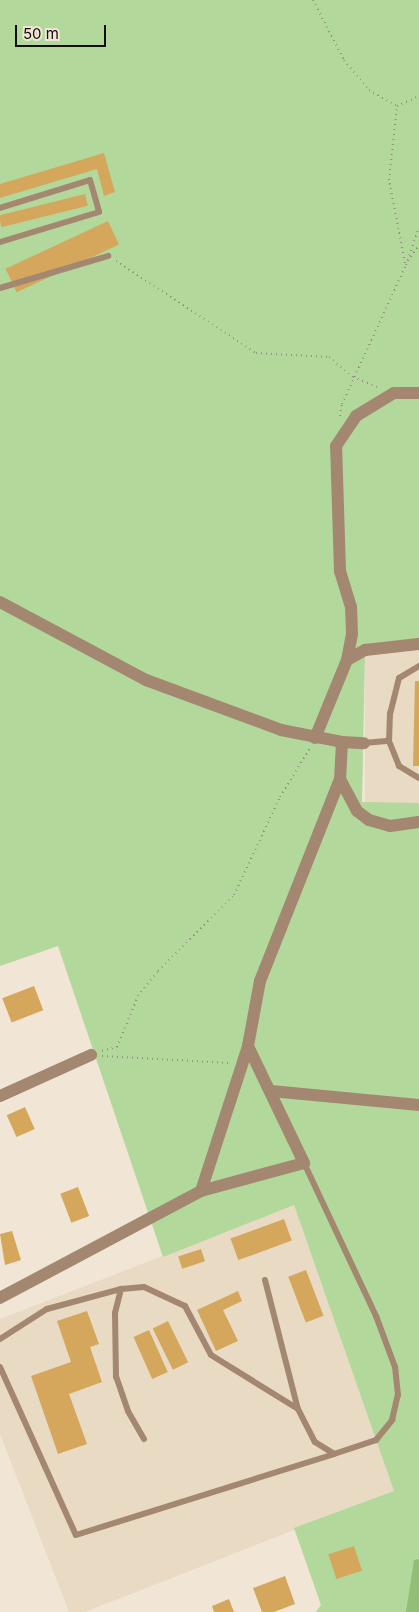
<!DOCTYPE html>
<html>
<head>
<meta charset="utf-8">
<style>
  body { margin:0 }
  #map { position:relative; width:419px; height:1612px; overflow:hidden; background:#f1e6d6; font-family:Inter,sans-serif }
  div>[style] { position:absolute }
  .built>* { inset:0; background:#e9dac3; transform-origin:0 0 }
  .green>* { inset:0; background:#b2d89b }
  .forest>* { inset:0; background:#92be77 }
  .building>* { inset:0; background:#d5a75d; transform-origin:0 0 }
  .path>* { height:2px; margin-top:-1px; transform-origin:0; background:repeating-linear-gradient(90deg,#958e82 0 1px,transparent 0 5px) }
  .service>* { height:6px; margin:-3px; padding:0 3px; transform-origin:3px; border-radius:3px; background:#a48770 }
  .minor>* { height:12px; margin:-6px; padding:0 6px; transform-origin:6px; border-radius:6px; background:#a48770 }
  span { translate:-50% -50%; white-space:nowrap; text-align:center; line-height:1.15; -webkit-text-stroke:5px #f1e6d6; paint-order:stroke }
  .scale { position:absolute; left:15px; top:25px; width:91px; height:22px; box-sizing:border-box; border:2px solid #120f09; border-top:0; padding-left:6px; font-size:15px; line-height:18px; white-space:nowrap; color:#120f09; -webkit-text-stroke:4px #f1e6d6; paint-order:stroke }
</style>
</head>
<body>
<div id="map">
  <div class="built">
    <i style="left:419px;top:649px;width:154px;height:54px;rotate:90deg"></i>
    <i style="clip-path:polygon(294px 1205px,394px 1491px,85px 1612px,69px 1612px,0 1434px,0 1319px)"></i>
  </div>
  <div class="green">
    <i style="clip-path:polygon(0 0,419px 0,419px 649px,365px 653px,362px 802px,419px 803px,419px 1612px,316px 1612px,321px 1605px,294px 1528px,394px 1491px,294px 1205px,163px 1257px,58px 946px,0 966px)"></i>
  </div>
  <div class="forest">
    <i style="clip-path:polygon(419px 1559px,419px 1612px,406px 1612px,414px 1560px)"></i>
  </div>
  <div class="building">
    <i style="clip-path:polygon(104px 153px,115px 192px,104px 196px,97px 169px,0 198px,0 184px)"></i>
    <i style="left:85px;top:194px;width:12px;height:89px;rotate:76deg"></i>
    <i style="left:108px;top:221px;width:26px;height:113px;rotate:65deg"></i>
    <i style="clip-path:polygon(415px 681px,419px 681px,419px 766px,413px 766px)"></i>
    <i style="left:34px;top:986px;width:26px;height:34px;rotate:69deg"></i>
    <i style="left:25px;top:1107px;width:24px;height:20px;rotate:66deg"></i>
    <i style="left:78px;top:1187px;width:31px;height:19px;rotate:69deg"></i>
    <i style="left:284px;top:1219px;width:23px;height:57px;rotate:70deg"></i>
    <i style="clip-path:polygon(12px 1231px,21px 1260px,5px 1265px,0 1234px)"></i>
    <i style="left:201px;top:1249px;width:13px;height:24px;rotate:72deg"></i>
    <i style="left:306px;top:1270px;width:49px;height:19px;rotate:69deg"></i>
    <i style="clip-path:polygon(238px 1291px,242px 1301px,223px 1310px,238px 1341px,216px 1351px,197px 1310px)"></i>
    <i style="clip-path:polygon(87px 1311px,99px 1344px,90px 1347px,102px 1382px,69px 1394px,87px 1444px,58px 1454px,31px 1376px,71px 1362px,57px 1321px)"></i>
    <i style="left:168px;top:1321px;width:46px;height:17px;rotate:64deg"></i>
    <i style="left:149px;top:1330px;width:46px;height:17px;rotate:66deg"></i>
    <i style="left:354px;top:1546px;width:26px;height:27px;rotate:72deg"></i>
    <i style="clip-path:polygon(285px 1576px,295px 1604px,274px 1612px,262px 1612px,253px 1588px)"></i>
    <i style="clip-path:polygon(229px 1599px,234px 1612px,214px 1612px,212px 1606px)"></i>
  </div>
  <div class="path">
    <i style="left:313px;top:0;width:68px;rotate:62.7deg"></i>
    <i style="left:344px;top:60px;width:39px;rotate:50deg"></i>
    <i style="left:369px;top:90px;width:32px;rotate:30deg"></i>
    <i style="left:116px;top:261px;width:168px;rotate:33.3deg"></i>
    <i style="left:256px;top:353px;width:73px;rotate:3.1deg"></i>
    <i style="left:329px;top:357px;width:31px;rotate:40deg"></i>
    <i style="left:353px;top:377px;width:29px;rotate:22deg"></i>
    <i style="left:408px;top:261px;width:19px;rotate:-55deg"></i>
    <i style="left:405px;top:263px;width:85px;rotate:-100.9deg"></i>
    <i style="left:389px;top:180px;width:74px;rotate:-83.8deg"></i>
    <i style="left:397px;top:106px;width:24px;rotate:-24deg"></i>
    <i style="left:340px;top:416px;width:12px;rotate:-81deg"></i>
    <i style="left:342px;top:404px;width:153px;rotate:-65.3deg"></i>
    <i style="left:406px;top:265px;width:39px;rotate:-71deg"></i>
    <i style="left:102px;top:1051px;width:16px;rotate:-15deg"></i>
    <i style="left:117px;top:1047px;width:55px;rotate:-67.6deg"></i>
    <i style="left:138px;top:996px;width:32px;rotate:-51deg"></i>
    <i style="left:158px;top:971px;width:107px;rotate:-45deg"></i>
    <i style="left:234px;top:895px;width:108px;rotate:-64.9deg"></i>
    <i style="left:280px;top:797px;width:57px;rotate:-58.5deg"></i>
    <i style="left:102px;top:1056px;width:128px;rotate:3.1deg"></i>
  </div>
  <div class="service">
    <i style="left:0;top:208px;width:94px;rotate:-17.3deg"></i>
    <i style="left:90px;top:180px;width:33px;rotate:74deg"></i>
    <i style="left:99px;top:212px;width:103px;rotate:163.1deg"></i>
    <i style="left:0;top:288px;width:113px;rotate:-16.5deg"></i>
    <i style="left:419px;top:666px;width:23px;rotate:149deg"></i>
    <i style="left:399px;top:678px;width:36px;rotate:104deg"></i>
    <i style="left:390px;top:713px;width:28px;rotate:92deg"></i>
    <i style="left:389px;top:741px;width:27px;rotate:68deg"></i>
    <i style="left:399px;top:766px;width:23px;rotate:31deg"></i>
    <i style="left:364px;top:743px;width:25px;rotate:-5deg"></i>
    <i style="left:265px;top:1280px;width:133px;rotate:75.7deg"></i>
    <i style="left:298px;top:1409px;width:37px;rotate:63deg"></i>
    <i style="left:315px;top:1442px;width:22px;rotate:32deg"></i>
    <i style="left:334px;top:1454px;width:44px;rotate:-18.4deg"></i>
    <i style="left:376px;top:1440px;width:26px;rotate:-51deg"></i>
    <i style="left:392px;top:1420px;width:26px;rotate:-77deg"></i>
    <i style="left:398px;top:1395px;width:28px;rotate:-96deg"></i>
    <i style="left:395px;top:1367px;width:54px;rotate:-110.4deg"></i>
    <i style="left:376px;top:1316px;width:169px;rotate:-115.2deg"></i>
    <i style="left:0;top:1339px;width:56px;rotate:-32.6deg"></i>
    <i style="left:47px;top:1309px;width:77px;rotate:-15.1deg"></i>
    <i style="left:0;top:1367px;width:184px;rotate:65.7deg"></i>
    <i style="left:76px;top:1535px;width:270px;rotate:-17.4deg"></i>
    <i style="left:144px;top:1439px;width:32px;rotate:-120deg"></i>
    <i style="left:128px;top:1411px;width:36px;rotate:-109deg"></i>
    <i style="left:116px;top:1377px;width:64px;rotate:-90.9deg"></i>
    <i style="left:115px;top:1313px;width:25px;rotate:-76deg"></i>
    <i style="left:121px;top:1289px;width:23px;rotate:-5deg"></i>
    <i style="left:144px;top:1287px;width:45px;rotate:24.9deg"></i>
    <i style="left:185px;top:1306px;width:55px;rotate:62deg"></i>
    <i style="left:211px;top:1355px;width:102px;rotate:31.8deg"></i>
  </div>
  <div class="minor">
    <i style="left:0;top:602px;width:166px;rotate:28.1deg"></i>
    <i style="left:146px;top:680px;width:144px;rotate:20.3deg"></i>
    <i style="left:281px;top:730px;width:62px;rotate:11.1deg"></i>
    <i style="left:342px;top:742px;width:37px;rotate:93deg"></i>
    <i style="left:340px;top:779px;width:217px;rotate:111.6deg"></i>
    <i style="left:260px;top:981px;width:66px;rotate:100.5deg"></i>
    <i style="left:248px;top:1046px;width:130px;rotate:64.4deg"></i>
    <i style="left:304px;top:1163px;width:107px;rotate:164.8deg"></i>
    <i style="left:201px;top:1191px;width:228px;rotate:152deg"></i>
    <i style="left:347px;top:660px;width:26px;rotate:-79deg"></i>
    <i style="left:352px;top:634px;width:27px;rotate:-92deg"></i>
    <i style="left:351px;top:607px;width:38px;rotate:-107deg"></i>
    <i style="left:340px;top:571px;width:125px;rotate:-91.8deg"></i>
    <i style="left:336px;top:446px;width:36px;rotate:-56deg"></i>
    <i style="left:356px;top:416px;width:44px;rotate:-31.2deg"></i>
    <i style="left:394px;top:393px;width:25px"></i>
    <i style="left:315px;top:738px;width:84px;rotate:-67.7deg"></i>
    <i style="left:347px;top:660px;width:21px;rotate:-29deg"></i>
    <i style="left:365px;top:650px;width:54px;rotate:-6.3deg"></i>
    <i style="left:342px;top:742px;width:22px;rotate:3deg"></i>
    <i style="left:340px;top:779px;width:36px;rotate:62deg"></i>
    <i style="left:357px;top:811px;width:15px;rotate:37deg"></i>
    <i style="left:369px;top:820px;width:22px;rotate:16deg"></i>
    <i style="left:390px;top:826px;width:29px;rotate:-8deg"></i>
    <i style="left:271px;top:1091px;width:149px;rotate:5.4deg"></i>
    <i style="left:0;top:1096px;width:100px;rotate:-24.3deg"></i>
    <i style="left:201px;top:1191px;width:152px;rotate:-72deg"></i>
  </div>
  <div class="scale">50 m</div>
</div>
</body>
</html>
